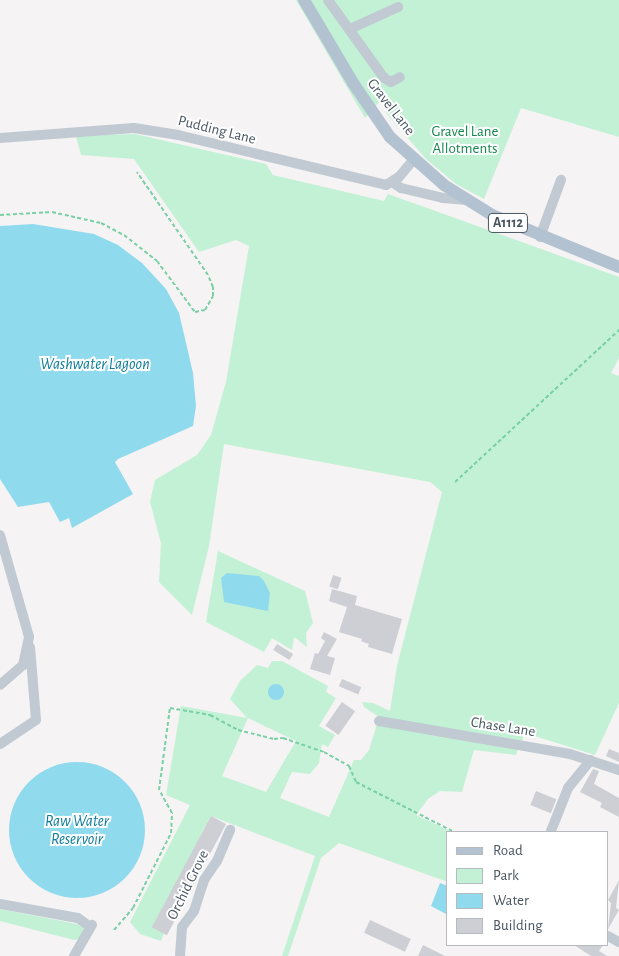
<!DOCTYPE html>
<html>
<head>
<meta charset="utf-8">
<style>
  body { margin:0 }
  #map { position:relative; width:619px; height:956px; overflow:hidden; background:#f5f3f3; font-family:"Alegreya Sans",sans-serif }
  div>[style] { position:absolute }
  .green>* { inset:0; background:#c3f1d5 }
  .water>* { inset:0; background:#90daee }
  .round { border-radius:50% }
  .building>* { inset:0; background:#cdcfd5; transform-origin:0 0 }
  .path>* { height:2px; margin-top:-1px; transform-origin:0; background:repeating-linear-gradient(90deg,#7ad0a6 0 4px,transparent 0 6.5px) }
  .minor>* { height:10px; margin:-5px; padding:0 5px; transform-origin:5px; border-radius:5px; background:#c1cad2 }
  .major>* { height:12px; margin:-6px; padding:0 6px; transform-origin:6px; border-radius:6px; background:#b3c2d1 }
  span { translate:-50% -50%; white-space:nowrap; text-align:center; line-height:1.15; -webkit-text-stroke:4px #fff; paint-order:stroke }
  .shield-label span { padding:1px 4px; background:#fff; border:1px solid; border-radius:4px; -webkit-text-stroke-width:0 }
  .shield-label { font-size:14px; color:#4a5661; font-weight:700 }
  .street-label { font-size:15px; color:#4a5661 }
  .park-label { font-size:15px; color:#17864f }
  .water-label { font-size:16px; color:#0c7c9b; font-style:italic }
  .legend { position:absolute; left:446px; top:831px; width:162px; height:115px; box-sizing:border-box; background:#fff; border:1px solid #b7bbc0; margin:0; padding:6px 9px; list-style:none; font-size:15px; color:#4a5661 }
  .legend li { display:flex; align-items:center; gap:10px; height:25px }
  .legend b { width:25px; border:1px solid #b7bbc0 }
</style>
</head>
<body>
<div id="map">
  <div class="green">
    <i style="clip-path:polygon(296px 0,619px 0,619px 137px,521px 108px,484px 199px,456px 184px,426px 159px,387px 114px,381px 100px,365px 118px)"></i>
    <i style="clip-path:polygon(135px 134px,266px 164px,273px 175px,384px 201px,388px 194px,619px 277px,619px 358px,611px 373px,619px 376px,619px 703px,595px 755px,525px 733px,521px 743px,379px 717px,364px 707px,362px 702px,373px 703px,390px 711px,397px 666px,442px 492px,430px 482px,224px 444px,209px 546px,192px 615px,159px 582px,161px 543px,150px 502px,155px 480px,197px 455px,211px 435px,226px 382px,249px 246px,236px 240px,199px 252px,134px 159px,81px 155px,76px 136px)"></i>
    <i style="clip-path:polygon(218px 551px,305px 591px,313px 623px,306px 633px,307px 647px,294px 637px,292px 650px,272px 638px,264px 652px,206px 622px)"></i>
    <i style="clip-path:polygon(evenodd,272px 661px,282px 661px,328px 686px,326px 692px,336px 698px,319px 726px,335px 735px,328px 747px,322px 744px,319px 763px,310px 774px,292px 772px,280px 798px,329px 817px,354px 760px,361px 760px,369px 750px,377px 724px,518px 749px,516px 755px,474px 750px,462px 792px,440px 791px,428px 799px,416px 815px,452px 832px,448px 832px,448px 882px,339px 843px,321px 858px,288px 956px,282px 956px,315px 856px,211px 816px,207px 823px,214px 827px,206px 825px,202px 832px,161px 941px,140px 934px,130px 922px,190px 805px,166px 795px,181px 706px,247px 718px,230px 699px,240px 681px,257px 665px,268px 668px,272px 661px,248px 718px,296px 741px,266px 792px,222px 776px,248px 718px)"></i>
    <i style="clip-path:polygon(0 909px,77px 924px,84px 928px,82px 939px,74px 940px,0 921px)"></i>
  </div>
  <div class="water">
    <i style="clip-path:polygon(33px 224px,94px 234px,118px 245px,142px 263px,166px 289px,179px 313px,193px 373px,196px 406px,193px 426px,118px 459px,115px 462px,133px 494px,72px 528px,69px 518px,60px 522px,49px 502px,18px 507px,0 479px,0 226px)"></i>
    <i style="clip-path:polygon(227px 573px,259px 576px,264px 581px,270px 593px,268px 611px,224px 602px,221px 578px)"></i>
    <i class="round" style="left:268px;top:684px;width:16px;height:16px"></i>
    <i class="round" style="left:9px;top:762px;width:136px;height:136px"></i>
    <i style="clip-path:polygon(440px 883px,448px 886px,448px 915px,431px 906px)"></i>
  </div>
  <div class="building">
    <i style="left:333px;top:575px;width:9px;height:12px;rotate:18deg"></i>
    <i style="clip-path:polygon(332px 589px,357px 596px,355px 605px,402px 619px,392px 654px,368px 647px,369px 644px,361px 641px,362px 639px,339px 632px,347px 607px,329px 601px)"></i>
    <i style="clip-path:polygon(324px 632px,337px 639px,327px 656px,335px 658px,330px 675px,310px 669px,315px 653px,318px 654px,325px 641px,321px 638px)"></i>
    <i style="left:277px;top:644px;width:19px;height:7px;rotate:32deg"></i>
    <i style="left:342px;top:679px;width:21px;height:8px;rotate:23deg"></i>
    <i style="left:342px;top:702px;width:16px;height:29px;rotate:35deg"></i>
    <i style="clip-path:polygon(609px 749px,619px 753px,619px 762px,606px 756px)"></i>
    <i style="clip-path:polygon(593px 769px,599px 771px,594px 784px,619px 798px,619px 817px,600px 807px,602px 803px,580px 792px)"></i>
    <i style="left:536px;top:791px;width:22px;height:15px;rotate:22deg"></i>
    <i style="left:211px;top:816px;width:17px;height:126px;rotate:28deg"></i>
    <i style="clip-path:polygon(619px 880px,616px 908px,619px 910px,608px 929px,611px 903px,608px 900px)"></i>
    <i style="left:370px;top:920px;width:45px;height:14px;rotate:25deg"></i>
    <i style="clip-path:polygon(423px 945px,445px 956px,418px 956px)"></i>
    <i style="clip-path:polygon(574px 945px,603px 945px,599px 951px,607px 956px,591px 956px)"></i>
  </div>
  <div class="path">
    <i style="left:0;top:215px;width:52px;rotate:-3.3deg"></i>
    <i style="left:52px;top:212px;width:50px;rotate:12.7deg"></i>
    <i style="left:101px;top:223px;width:26px;rotate:28deg"></i>
    <i style="left:124px;top:235px;width:42px;rotate:38.2deg"></i>
    <i style="left:157px;top:261px;width:64px;rotate:53.3deg"></i>
    <i style="left:195px;top:312px;width:10px;rotate:-11deg"></i>
    <i style="left:205px;top:310px;width:16px;rotate:-60deg"></i>
    <i style="left:213px;top:296px;width:9px;rotate:-90deg"></i>
    <i style="left:213px;top:287px;width:13px;rotate:-113deg"></i>
    <i style="left:208px;top:275px;width:125px;rotate:-124.6deg"></i>
    <i style="left:455px;top:482px;width:224px;rotate:-42.8deg"></i>
    <i style="left:114px;top:930px;width:29px;rotate:-49deg"></i>
    <i style="left:133px;top:908px;width:84px;rotate:-63.1deg"></i>
    <i style="left:171px;top:833px;width:20px;rotate:-87deg"></i>
    <i style="left:172px;top:813px;width:26px;rotate:-119deg"></i>
    <i style="left:159px;top:790px;width:83px;rotate:-82.4deg"></i>
    <i style="left:170px;top:708px;width:41px;rotate:9.9deg"></i>
    <i style="left:210px;top:715px;width:32px;rotate:28deg"></i>
    <i style="left:238px;top:730px;width:37px;rotate:14deg"></i>
    <i style="left:274px;top:739px;width:9px;rotate:-6deg"></i>
    <i style="left:283px;top:738px;width:43px;rotate:18.9deg"></i>
    <i style="left:324px;top:752px;width:29px;rotate:29deg"></i>
    <i style="left:349px;top:766px;width:17px;rotate:66deg"></i>
    <i style="left:356px;top:782px;width:110px;rotate:27deg"></i>
  </div>
  <div class="minor">
    <i style="left:328px;top:0;width:96px;rotate:54.3deg"></i>
    <i style="left:384px;top:78px;width:8px;rotate:30deg"></i>
    <i style="left:391px;top:82px;width:10px;rotate:-29deg"></i>
    <i style="left:350px;top:29px;width:53px;rotate:-24.6deg"></i>
    <i style="left:0;top:138px;width:134px;rotate:-4.3deg"></i>
    <i style="left:134px;top:128px;width:45px;rotate:9deg"></i>
    <i style="left:178px;top:135px;width:214px;rotate:13.5deg"></i>
    <i style="left:386px;top:185px;width:15px;rotate:-32deg"></i>
    <i style="left:399px;top:177px;width:23px;rotate:-50deg"></i>
    <i style="left:392px;top:182px;width:11px;rotate:34deg"></i>
    <i style="left:401px;top:188px;width:43px;rotate:13.4deg"></i>
    <i style="left:443px;top:198px;width:21px;rotate:5deg"></i>
    <i style="left:540px;top:237px;width:61px;rotate:-69.8deg"></i>
    <i style="left:0;top:535px;width:106px;rotate:74.1deg"></i>
    <i style="left:29px;top:637px;width:29px;rotate:102deg"></i>
    <i style="left:23px;top:665px;width:30px;rotate:139deg"></i>
    <i style="left:379px;top:721px;width:194px;rotate:9.8deg"></i>
    <i style="left:570px;top:754px;width:52px;rotate:18.1deg"></i>
    <i style="left:0;top:744px;width:43px;rotate:-33.7deg"></i>
    <i style="left:36px;top:720px;width:73px;rotate:-94.7deg"></i>
    <i style="left:551px;top:831px;width:46px;rotate:-68.4deg"></i>
    <i style="left:568px;top:788px;width:36px;rotate:-51deg"></i>
    <i style="left:0;top:904px;width:79px;rotate:10.2deg"></i>
    <i style="left:78px;top:918px;width:9px;rotate:36deg"></i>
    <i style="left:608px;top:936px;width:13px;rotate:29deg"></i>
    <i style="left:74px;top:956px;width:36px;rotate:-60deg"></i>
    <i style="left:180px;top:956px;width:29px;rotate:-86deg"></i>
    <i style="left:182px;top:927px;width:20px;rotate:-53deg"></i>
    <i style="left:194px;top:911px;width:33px;rotate:-72deg"></i>
    <i style="left:204px;top:880px;width:23px;rotate:-56deg"></i>
    <i style="left:217px;top:861px;width:34px;rotate:-67deg"></i>
  </div>
  <div class="major">
    <i style="left:304px;top:0;width:96px;rotate:59.4deg"></i>
    <i style="left:353px;top:83px;width:65px;rotate:55.6deg"></i>
    <i style="left:390px;top:137px;width:72px;rotate:41.6deg"></i>
    <i style="left:444px;top:185px;width:57px;rotate:32deg"></i>
    <i style="left:492px;top:215px;width:137px;rotate:22.3deg"></i>
  </div>
  <div class="shield-label">
    <span style="left:508px;top:223px">A1112</span>
  </div>
  <div class="street-label">
    <span style="left:391px;top:107px;rotate:52deg">Gravel Lane</span>
    <span style="left:217px;top:130px;rotate:14deg">Pudding Lane</span>
    <span style="left:503px;top:727px;rotate:9deg">Chase Lane</span>
    <span style="left:188px;top:885px;rotate:-64deg">Orchid Grove</span>
  </div>
  <div class="park-label">
    <span style="left:465px;top:140px">Gravel Lane<br>Allotments</span>
  </div>
  <div class="water-label">
    <span style="left:95px;top:364px">Washwater Lagoon</span>
    <span style="left:77px;top:830px">Raw Water<br>Reservoir</span>
  </div>
  <ul class="legend">
  <li><b style="height:6px;background:#b3c2d1"></b>Road</li>
  <li><b style="height:14px;background:#c3f1d5"></b>Park</li>
  <li><b style="height:14px;background:#90daee"></b>Water</li>
  <li><b style="height:14px;background:#cdcfd5"></b>Building</li>
  </ul>
</div>
</body>
</html>
